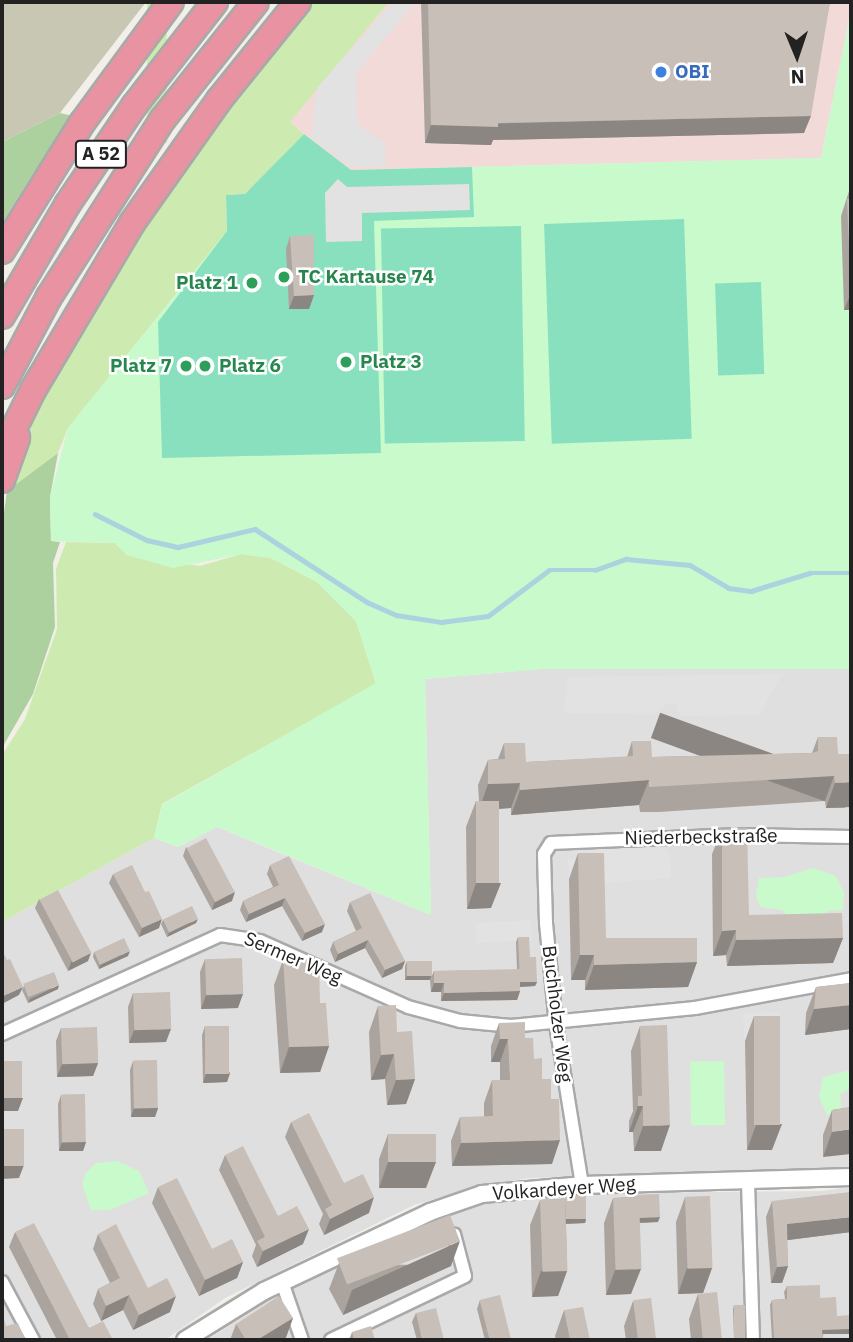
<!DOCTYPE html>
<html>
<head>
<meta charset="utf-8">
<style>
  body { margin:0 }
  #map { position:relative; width:853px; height:1342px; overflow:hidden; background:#f2efe9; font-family:"IBM Plex Sans",sans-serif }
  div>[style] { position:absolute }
  .residential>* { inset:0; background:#e0dfdf }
  .commercial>* { inset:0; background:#f2dad9 }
  .construction>* { inset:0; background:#c7c7b4 }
  .grass>* { inset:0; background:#cdebb0; transform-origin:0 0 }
  .forest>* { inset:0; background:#add19e }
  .park>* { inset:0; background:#c8facc; transform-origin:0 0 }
  .pitch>* { inset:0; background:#88e0be; transform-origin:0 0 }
  .parking>* { inset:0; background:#e2e2e2; transform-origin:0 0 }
  .stream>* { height:4.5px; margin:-2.25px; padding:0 2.25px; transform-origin:2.25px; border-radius:2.25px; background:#aad3df }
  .roads { filter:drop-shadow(2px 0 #a9a9a9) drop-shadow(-2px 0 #a9a9a9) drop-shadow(0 2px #a9a9a9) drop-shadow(0 -2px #a9a9a9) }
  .minor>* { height:12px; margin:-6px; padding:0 6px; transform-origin:6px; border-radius:6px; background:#fff }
  .tertiary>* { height:16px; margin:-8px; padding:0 8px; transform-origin:8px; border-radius:8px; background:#fff }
  .motorway>* { height:24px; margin:-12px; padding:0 12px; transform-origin:12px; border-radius:12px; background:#e892a2 }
  .wall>* { inset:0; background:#aba49e }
  .shaded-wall>* { inset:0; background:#8b8681; transform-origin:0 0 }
  .building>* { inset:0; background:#c7bfb8; transform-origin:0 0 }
  .dots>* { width:19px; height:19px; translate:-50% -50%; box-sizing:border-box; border:4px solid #fff; border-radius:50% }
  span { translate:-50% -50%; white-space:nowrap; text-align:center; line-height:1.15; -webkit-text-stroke:5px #fff; paint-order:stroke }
  .shield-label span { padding:2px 5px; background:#fff; border:2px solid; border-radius:5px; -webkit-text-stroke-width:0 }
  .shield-label { font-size:18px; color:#222; font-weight:700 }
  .shop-label { font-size:19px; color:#366cbe; font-weight:700 }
  .left { translate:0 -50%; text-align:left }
  .leisure-label { font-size:19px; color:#27864d; font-weight:700 }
  .right { translate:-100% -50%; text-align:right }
  .street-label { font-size:19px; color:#222 }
  .frame { position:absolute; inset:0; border:4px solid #222; pointer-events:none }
  .north { position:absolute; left:762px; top:21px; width:70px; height:70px; -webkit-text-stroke:5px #fff; paint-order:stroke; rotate:178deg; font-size:19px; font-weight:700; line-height:28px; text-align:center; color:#222 }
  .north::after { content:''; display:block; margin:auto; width:24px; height:32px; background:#222; clip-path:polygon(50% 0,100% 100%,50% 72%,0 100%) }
</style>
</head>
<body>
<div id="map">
  <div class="residential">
    <i style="clip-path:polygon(541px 669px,851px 669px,851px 1168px,529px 1178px,476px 1187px,414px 1205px,225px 1298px,165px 1340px,2px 1340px,2px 922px,154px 838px,178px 847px,217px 827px,431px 915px,425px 679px)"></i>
    <i style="clip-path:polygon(851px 1187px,851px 1340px,207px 1340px,269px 1300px,414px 1228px,476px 1205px,531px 1194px,822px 1191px)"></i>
  </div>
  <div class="commercial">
    <i style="clip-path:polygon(389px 2px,851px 2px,851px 10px,821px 158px,351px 170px,289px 122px)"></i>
  </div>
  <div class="construction">
    <i style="clip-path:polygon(2px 2px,146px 2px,60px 113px,2px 142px)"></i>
  </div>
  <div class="grass">
    <i style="left:147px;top:2px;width:20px;height:141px"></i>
    <i style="clip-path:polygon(312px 2px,389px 2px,290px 122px,304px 134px,245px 194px,226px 195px,227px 231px,68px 428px,58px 453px,7px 491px,50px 376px,185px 161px,254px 68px)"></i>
    <i style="clip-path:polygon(66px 542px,115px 543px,127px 555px,200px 566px,241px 554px,271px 558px,317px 582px,356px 621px,376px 684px,162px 804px,154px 838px,2px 922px,2px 755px,25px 719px,57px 629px,56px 569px)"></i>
  </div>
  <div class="forest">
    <i style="clip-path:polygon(60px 113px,77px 117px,34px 172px,2px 223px,2px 142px)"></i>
    <i style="clip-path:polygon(58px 453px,50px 497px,51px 541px,60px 542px,53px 563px,55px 627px,33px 694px,2px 748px,2px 527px,7px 491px)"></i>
  </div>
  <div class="park">
    <i style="clip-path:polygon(851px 10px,851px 669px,542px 669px,425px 679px,431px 915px,218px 827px,178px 847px,154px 838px,162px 805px,376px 683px,356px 621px,317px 582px,271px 558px,241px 554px,173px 568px,127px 555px,115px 543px,51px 541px,50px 497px,68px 428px,227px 231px,226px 195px,245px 194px,304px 134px,351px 170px,821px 158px)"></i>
    <i style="clip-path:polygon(813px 868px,836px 876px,844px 893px,843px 910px,827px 911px,821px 919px,792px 920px,782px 910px,761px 907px,756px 897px,759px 878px,784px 877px)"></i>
    <i style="left:724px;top:1061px;width:64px;height:34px;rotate:89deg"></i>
    <i style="clip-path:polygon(850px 1070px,851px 1088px,840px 1094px,842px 1114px,827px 1115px,819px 1097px,823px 1077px)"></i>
    <i style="clip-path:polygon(117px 1161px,139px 1171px,149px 1193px,110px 1210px,91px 1210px,82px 1184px,85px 1174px,96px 1163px)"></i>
  </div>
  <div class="pitch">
    <i style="clip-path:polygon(304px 134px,351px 170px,472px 167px,474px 217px,374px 221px,381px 453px,162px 458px,158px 322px,227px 231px,226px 195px,245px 194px)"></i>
    <i style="left:684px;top:219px;width:220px;height:140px;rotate:88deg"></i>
    <i style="left:521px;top:226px;width:215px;height:140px;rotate:89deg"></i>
    <i style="left:761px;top:282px;width:92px;height:46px;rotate:88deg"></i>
  </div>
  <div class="parking">
    <i style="clip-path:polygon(393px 2px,416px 2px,356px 73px,357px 124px,385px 143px,386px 166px,350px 166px,311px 138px,317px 88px)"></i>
    <i style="clip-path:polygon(338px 179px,347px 187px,469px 184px,470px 210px,362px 213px,362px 241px,326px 242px,325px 193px)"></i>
    <i style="clip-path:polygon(782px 674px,759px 715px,681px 716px,676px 704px,666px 704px,655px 714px,564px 713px,568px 677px)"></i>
    <i style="clip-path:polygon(664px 847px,671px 859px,671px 878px,604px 883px,569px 879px,568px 859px,576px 858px,576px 852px,583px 849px)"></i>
    <i style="left:531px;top:920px;width:20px;height:56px;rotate:87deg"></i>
    <i style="left:779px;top:1012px;width:26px;height:36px;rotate:88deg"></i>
  </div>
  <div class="stream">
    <i style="left:95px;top:514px;width:58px;rotate:26.6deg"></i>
    <i style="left:147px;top:540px;width:32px;rotate:13deg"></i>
    <i style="left:178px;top:547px;width:79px;rotate:-13.2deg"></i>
    <i style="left:255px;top:529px;width:134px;rotate:33.1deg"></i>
    <i style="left:367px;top:602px;width:32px;rotate:24deg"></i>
    <i style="left:396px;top:615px;width:46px;rotate:8.8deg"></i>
    <i style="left:441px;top:622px;width:47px;rotate:-7.3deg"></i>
    <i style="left:488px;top:616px;width:76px;rotate:-37deg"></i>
    <i style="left:549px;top:570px;width:46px"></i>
    <i style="left:595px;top:570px;width:33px;rotate:-20deg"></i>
    <i style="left:626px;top:559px;width:64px;rotate:5.4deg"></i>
    <i style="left:690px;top:565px;width:45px;rotate:30.5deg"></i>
    <i style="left:729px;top:588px;width:22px;rotate:8deg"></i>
    <i style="left:751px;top:591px;width:62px;rotate:-17deg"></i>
    <i style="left:810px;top:573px;width:41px"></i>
  </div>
  <div class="roads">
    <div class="minor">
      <i style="left:2px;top:1034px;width:239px;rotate:-24.4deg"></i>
      <i style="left:220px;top:935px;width:40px;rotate:8.5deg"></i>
      <i style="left:260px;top:941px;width:162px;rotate:24deg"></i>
      <i style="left:408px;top:1007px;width:54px;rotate:15.1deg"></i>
      <i style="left:460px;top:1021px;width:51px;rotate:5.6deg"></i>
      <i style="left:511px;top:1026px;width:185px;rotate:-5.6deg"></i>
      <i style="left:695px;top:1008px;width:159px;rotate:-10.5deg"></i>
      <i style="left:748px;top:1182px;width:158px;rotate:88.2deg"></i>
      <i style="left:582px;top:1185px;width:162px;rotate:-99.2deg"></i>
      <i style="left:556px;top:1025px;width:102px;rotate:-95.6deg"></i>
      <i style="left:546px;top:923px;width:69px;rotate:-91.7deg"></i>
      <i style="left:544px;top:854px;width:13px;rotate:-58deg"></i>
      <i style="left:551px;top:843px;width:189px;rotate:-2.4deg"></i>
      <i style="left:740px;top:835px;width:111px;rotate:1deg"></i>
      <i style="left:2px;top:1282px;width:66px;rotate:61.9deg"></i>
      <i style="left:282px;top:1282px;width:61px;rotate:71deg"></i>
      <i style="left:331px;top:1340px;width:148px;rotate:-25.5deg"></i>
      <i style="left:465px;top:1276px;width:43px;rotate:-104.7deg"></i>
    </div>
    <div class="tertiary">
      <i style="left:185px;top:1340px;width:93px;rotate:-31.8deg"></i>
      <i style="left:264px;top:1291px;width:184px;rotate:-25.4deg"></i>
      <i style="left:430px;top:1212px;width:55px;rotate:-19.1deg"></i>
      <i style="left:482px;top:1194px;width:100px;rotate:-5.1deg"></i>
      <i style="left:582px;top:1185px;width:269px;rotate:-1.7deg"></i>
    </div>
    <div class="motorway">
      <i style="left:2px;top:251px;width:151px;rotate:-58deg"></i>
      <i style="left:82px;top:123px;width:150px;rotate:-53.7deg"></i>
      <i style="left:2px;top:316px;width:129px;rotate:-59.6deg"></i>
      <i style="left:67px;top:205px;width:120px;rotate:-55.9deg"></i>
      <i style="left:134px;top:106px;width:132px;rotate:-52.1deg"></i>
      <i style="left:2px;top:386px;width:101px;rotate:-62.2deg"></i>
      <i style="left:49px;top:297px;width:211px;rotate:-57.4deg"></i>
      <i style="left:163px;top:119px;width:149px;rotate:-51.5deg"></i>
      <i style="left:2px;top:453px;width:70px;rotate:-63.8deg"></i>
      <i style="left:33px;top:390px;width:194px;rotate:-59.3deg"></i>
      <i style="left:132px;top:223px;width:151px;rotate:-54.7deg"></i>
      <i style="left:219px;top:100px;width:126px;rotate:-51.1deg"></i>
      <i style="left:2px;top:480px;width:45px;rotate:-70.3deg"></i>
    </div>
  </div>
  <div class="wall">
    <i style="clip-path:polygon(421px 2px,830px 2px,804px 133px,493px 140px,491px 145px,425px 143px)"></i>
    <i style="clip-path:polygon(851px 185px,851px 310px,844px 310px,841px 216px)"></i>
    <i style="clip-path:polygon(290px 236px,314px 295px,309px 309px,289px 309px,286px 249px)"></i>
    <i style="clip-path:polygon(818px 737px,838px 754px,845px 808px,826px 808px,825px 801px,659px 812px,640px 812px,639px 805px,511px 815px,511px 808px,499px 809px,491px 908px,467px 909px,466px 827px,476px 801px,479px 801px,478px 785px,488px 760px,498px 759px,504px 743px,526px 762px,627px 757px,632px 741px,652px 757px,812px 753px)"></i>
    <i style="clip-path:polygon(722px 829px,749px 915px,843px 938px,833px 963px,727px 966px,726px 955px,713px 956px,712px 854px)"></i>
    <i style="clip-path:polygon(186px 847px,232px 901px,212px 910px,183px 856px)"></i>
    <i style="clip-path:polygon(578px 853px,606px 938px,697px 962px,688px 987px,585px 990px,585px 980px,571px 980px,569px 879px)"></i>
    <i style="clip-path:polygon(270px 865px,322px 932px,302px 941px,282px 906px,246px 922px,240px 910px,243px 901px,273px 887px,267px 874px)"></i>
    <i style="clip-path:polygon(113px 874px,159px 928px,139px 937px,109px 883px)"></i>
    <i style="clip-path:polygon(39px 899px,88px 961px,68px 971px,35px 908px)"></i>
    <i style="clip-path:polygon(350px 902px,405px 961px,402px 969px,382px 978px,365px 948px,335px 962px,330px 950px,333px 942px,356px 931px,347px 911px)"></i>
    <i style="clip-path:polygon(163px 920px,196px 923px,167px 937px,161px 924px)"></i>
    <i style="clip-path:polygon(518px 937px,530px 957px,537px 982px,535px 986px,520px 987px,520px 991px,517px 1000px,441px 1001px,441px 992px,431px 992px,430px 980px,434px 971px,517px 970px,516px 942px)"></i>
    <i style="clip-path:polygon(94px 952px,128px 956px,99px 969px,93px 957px)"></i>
    <i style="clip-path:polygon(205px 959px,238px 1008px,201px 1009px,200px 972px)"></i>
    <i style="clip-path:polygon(283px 960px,320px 1003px,329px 1046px,320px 1072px,280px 1073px,274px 985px)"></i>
    <i style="clip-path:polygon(407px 961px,430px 980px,405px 980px,405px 966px)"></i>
    <i style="clip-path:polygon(851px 983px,851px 1029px,805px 1035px,806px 1013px,816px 987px)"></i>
    <i style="clip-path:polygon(24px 986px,58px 989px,28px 1003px,22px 990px)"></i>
    <i style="clip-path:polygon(133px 993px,166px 1042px,129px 1043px,128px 1007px)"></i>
    <i style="clip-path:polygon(378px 1006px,397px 1032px,415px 1079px,406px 1104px,387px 1105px,385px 1079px,371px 1080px,369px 1032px)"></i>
    <i style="clip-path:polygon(754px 1016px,772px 1150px,747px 1150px,745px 1041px)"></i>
    <i style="clip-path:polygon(499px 1023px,525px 1038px,542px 1079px,552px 1164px,452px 1166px,451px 1141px,460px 1117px,484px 1117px,484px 1103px,492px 1080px,500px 1080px,500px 1062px,491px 1062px,491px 1046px)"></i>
    <i style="clip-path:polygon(205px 1026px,230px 1073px,227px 1082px,203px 1083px,202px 1035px)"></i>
    <i style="clip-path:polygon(640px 1026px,661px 1151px,634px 1151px,633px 1132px,629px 1132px,629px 1121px,633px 1111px,631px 1051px)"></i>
    <i style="clip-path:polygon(61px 1028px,98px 1063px,93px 1076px,57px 1077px,56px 1041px)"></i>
    <i style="clip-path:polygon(133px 1061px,158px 1108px,155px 1117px,131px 1117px,130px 1070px)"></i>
    <i style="clip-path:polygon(61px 1095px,86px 1142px,83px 1151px,59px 1151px,58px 1104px)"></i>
    <i style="clip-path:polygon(851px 1107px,823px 1157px,823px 1135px,832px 1110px)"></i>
    <i style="clip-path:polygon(291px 1122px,344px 1183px,369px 1213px,324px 1235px,319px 1224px,323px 1214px,285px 1137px)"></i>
    <i style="clip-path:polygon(388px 1134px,426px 1188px,379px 1188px,379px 1159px)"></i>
    <i style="clip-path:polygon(225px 1155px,278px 1216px,303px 1244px,257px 1267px,252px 1256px,256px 1245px,219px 1170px)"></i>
    <i style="clip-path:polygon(158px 1187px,212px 1249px,243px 1262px,237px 1278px,199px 1296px,152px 1203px)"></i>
    <i style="clip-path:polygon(635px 1195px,658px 1222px,639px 1223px,631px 1294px,606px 1295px,604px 1223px,613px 1198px,634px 1197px)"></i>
    <i style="clip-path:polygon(562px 1196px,586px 1219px,585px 1223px,566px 1224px,567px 1271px,558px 1296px,532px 1297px,530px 1225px,540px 1200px,561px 1199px)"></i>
    <i style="clip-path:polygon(685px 1197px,712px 1268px,703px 1293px,678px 1294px,676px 1222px)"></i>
    <i style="clip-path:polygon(772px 1201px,851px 1232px,787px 1240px,788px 1266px,782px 1283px,771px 1283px,766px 1217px)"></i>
    <i style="clip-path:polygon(15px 1232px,89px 1328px,113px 1340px,57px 1340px,9px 1247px)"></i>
    <i style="clip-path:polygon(98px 1234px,148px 1288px,170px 1312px,133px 1330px,123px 1310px,101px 1321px,93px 1304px,98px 1289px,110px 1283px,93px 1249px)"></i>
    <i style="clip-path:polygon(339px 1263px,451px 1266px,343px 1315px,329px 1289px)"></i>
    <i style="clip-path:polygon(787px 1286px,820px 1298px,837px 1316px,823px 1335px,823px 1340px,772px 1340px,770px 1305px,772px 1300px,785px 1299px,784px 1292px)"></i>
    <i style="clip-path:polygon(698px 1294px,722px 1340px,691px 1340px,689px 1319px)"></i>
    <i style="clip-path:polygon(480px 1300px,511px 1340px,485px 1340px,477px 1309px)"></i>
    <i style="clip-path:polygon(633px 1301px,656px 1340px,626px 1340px,624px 1326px)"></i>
    <i style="clip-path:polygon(734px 1305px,746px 1340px,734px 1340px,733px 1309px)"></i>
    <i style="clip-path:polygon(564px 1310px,590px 1340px,556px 1340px,555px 1336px)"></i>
    <i style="clip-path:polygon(416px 1313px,444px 1340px,417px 1340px,412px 1322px)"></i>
    <i style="clip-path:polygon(293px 1318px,285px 1340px,230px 1340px,236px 1324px)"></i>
    <i style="clip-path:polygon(352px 1332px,375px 1340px,349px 1340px)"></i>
  </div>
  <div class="shaded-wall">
    <i style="clip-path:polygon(811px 116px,804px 133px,493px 140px,491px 145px,425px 143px,431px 125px)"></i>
    <i style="clip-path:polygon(851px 293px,851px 310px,844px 310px)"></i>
    <i style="clip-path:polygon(314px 295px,309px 309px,289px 309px,294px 296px)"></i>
    <i style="left:834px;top:776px;width:27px;height:185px;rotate:110deg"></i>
    <i style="clip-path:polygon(649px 780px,639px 805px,511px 815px,520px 790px)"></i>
    <i style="clip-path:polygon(851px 782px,851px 807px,826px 808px,835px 783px)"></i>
    <i style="clip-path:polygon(520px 783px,511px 808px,479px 810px,488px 784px)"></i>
    <i style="clip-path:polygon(476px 883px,501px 883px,491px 908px,467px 909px)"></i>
    <i style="clip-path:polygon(235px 892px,232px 901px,212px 910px,215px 901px)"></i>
    <i style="clip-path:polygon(285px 898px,282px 906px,246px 922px,249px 914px)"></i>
    <i style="clip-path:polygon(162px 919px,159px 928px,139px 937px,142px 928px)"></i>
    <i style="clip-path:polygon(198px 919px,196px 923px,167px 937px,169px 933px)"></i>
    <i style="clip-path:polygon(325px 924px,322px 932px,302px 941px,305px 933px)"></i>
    <i style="clip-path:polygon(736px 930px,726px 955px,713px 956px,722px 931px)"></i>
    <i style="clip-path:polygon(843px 938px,833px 963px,727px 966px,736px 940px)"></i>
    <i style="clip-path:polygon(368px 940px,365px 948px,335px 962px,338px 954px)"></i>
    <i style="clip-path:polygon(130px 951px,128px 956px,99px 969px,100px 965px)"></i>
    <i style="clip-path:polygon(91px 953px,88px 961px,68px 971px,71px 962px)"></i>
    <i style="clip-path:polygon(580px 955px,594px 955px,585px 980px,571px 980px)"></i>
    <i style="clip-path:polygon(405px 961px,402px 969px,382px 978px,385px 970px)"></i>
    <i style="clip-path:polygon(697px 962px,688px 987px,585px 990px,594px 965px)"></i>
    <i style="clip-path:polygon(432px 975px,430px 980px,405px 980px,407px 976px)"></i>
    <i style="clip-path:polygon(519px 982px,537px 982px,535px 986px,518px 987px)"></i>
    <i style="clip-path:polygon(434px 983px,444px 983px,441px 992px,431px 992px)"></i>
    <i style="clip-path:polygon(59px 985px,58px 989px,28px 1003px,30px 999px)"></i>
    <i style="clip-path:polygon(23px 987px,19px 995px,2px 1004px,3px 996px)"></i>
    <i style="clip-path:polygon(520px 991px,517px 1000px,441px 1001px,444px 993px)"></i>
    <i style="clip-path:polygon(243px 994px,238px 1008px,201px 1009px,206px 995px)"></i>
    <i style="clip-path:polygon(851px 1005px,851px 1029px,805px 1035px,814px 1009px)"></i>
    <i style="clip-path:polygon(171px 1029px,166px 1042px,129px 1043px,134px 1030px)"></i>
    <i style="clip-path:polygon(500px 1039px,508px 1039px,500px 1062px,491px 1062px)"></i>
    <i style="clip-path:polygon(329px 1046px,320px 1072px,280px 1073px,289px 1047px)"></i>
    <i style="clip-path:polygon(394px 1054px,385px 1079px,371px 1080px,381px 1055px)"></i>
    <i style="clip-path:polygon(98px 1063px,93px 1076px,57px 1077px,62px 1064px)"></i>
    <i style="clip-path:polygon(230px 1073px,227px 1082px,203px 1083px,206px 1074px)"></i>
    <i style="clip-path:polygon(415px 1079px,406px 1104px,387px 1105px,396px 1080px)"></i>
    <i style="clip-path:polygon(2px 1098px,23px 1098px,18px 1111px,2px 1111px)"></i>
    <i style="clip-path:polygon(638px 1106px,643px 1106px,633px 1132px,629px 1132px)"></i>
    <i style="clip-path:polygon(134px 1108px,158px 1108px,155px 1117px,131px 1117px)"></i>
    <i style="clip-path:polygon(782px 1124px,772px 1150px,747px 1150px,756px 1125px)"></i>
    <i style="clip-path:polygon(670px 1125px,661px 1151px,634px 1151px,643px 1126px)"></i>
    <i style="clip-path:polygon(851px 1129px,851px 1154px,823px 1157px,832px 1132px)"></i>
    <i style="clip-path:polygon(560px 1140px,552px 1164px,452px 1166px,461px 1143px)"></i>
    <i style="clip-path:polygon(62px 1142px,86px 1142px,83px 1151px,59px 1151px)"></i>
    <i style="clip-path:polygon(388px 1162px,436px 1162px,426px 1188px,379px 1188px)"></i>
    <i style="clip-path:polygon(24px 1165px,19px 1178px,2px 1179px,2px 1166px)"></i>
    <i style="clip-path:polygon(374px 1197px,369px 1213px,324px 1235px,330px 1219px)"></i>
    <i style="clip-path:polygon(660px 1217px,658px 1222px,634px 1223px,636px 1218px)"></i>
    <i style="clip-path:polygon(851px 1217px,851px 1232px,781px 1241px,787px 1224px)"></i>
    <i style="clip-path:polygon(562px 1219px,586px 1219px,585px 1223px,561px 1224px)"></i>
    <i style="clip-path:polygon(309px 1229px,303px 1244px,257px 1267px,263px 1251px)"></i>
    <i style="clip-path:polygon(460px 1241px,451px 1266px,343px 1315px,352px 1290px)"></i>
    <i style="clip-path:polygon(243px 1262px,237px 1278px,199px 1296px,205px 1280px)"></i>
    <i style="clip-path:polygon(788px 1266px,782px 1283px,771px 1283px,777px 1267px)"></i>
    <i style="clip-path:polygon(687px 1268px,712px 1268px,703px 1293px,678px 1294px)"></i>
    <i style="clip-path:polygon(641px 1269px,631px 1294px,606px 1295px,615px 1270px)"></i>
    <i style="clip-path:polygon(541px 1271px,567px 1271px,558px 1296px,532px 1297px)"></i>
    <i style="clip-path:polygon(129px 1295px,123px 1310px,101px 1321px,106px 1306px)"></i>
    <i style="clip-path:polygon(176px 1296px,170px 1312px,133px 1330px,139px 1315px)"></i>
    <i style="clip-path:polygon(293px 1318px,285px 1340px,257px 1340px)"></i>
    <i style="left:851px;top:1329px;width:5px;height:29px;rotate:90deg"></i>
  </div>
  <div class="building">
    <i style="clip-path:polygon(428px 2px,830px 2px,811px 116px,498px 123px,498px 127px,431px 125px)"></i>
    <i style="clip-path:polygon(847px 199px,851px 199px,851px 293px)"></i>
    <i style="clip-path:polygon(314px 235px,314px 295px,294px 296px,290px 236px)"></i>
    <i style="clip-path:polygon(818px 737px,837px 737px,838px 754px,851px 754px,851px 782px,835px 783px,834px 776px,668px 786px,649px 787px,649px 780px,520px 790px,520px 783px,488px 784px,488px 760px,505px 759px,504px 743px,525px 743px,526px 762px,633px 756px,632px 741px,651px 741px,652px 757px,812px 753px,818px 751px)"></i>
    <i style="left:476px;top:801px;width:23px;height:82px"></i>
    <i style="clip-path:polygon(747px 828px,749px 915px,842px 913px,843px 938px,736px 940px,736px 930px,722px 931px,722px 829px)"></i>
    <i style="left:206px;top:838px;width:61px;height:22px;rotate:62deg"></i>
    <i style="clip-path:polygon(578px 853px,604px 853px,606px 938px,697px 938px,697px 962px,594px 965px,594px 955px,580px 955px)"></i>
    <i style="clip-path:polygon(289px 856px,325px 924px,305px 933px,285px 898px,249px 914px,243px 901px,279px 885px,270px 865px)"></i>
    <i style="clip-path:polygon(132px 865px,145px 892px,149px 891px,162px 919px,142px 928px,113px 874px)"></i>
    <i style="left:58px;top:890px;width:71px;height:21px;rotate:62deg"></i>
    <i style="clip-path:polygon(370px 893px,405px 961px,385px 970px,368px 940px,338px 954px,333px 942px,362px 928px,350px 902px)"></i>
    <i style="left:192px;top:906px;width:14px;height:32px;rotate:65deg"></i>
    <i style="clip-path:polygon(518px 937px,529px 937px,530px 957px,536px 957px,537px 982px,520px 982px)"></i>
    <i style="left:124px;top:938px;width:14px;height:33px;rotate:65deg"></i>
    <i style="clip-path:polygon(2px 950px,7px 960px,10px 959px,23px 987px,3px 996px,2px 994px)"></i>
    <i style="left:242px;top:958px;width:36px;height:37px;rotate:88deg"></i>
    <i style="clip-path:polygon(319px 959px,320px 1003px,326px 1003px,329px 1046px,289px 1047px,283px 960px)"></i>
    <i style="left:407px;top:961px;width:25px;height:15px"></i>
    <i style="clip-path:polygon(520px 969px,520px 991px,444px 993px,444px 983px,434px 983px,434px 971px)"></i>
    <i style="left:54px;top:972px;width:14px;height:33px;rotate:69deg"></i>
    <i style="clip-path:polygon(851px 983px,851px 1005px,814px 1009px,816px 987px)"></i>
    <i style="left:170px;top:992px;width:37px;height:37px;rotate:88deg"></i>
    <i style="clip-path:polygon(396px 1005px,397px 1032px,412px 1031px,415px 1079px,396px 1080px,394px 1054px,381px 1055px,378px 1006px)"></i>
    <i style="left:754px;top:1016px;width:26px;height:109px"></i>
    <i style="clip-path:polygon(525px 1022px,525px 1038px,533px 1038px,534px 1059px,542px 1058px,542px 1079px,551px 1079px,551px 1099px,559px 1099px,560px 1140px,461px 1143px,460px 1117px,493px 1116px,492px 1080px,510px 1080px,508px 1039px,500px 1039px,499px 1023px)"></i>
    <i style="clip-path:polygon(667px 1025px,670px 1125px,643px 1126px,643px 1106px,638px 1106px,638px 1096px,642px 1096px,640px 1026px)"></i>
    <i style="left:205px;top:1026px;width:24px;height:48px"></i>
    <i style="left:97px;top:1027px;width:36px;height:36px;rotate:88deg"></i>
    <i style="left:157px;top:1060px;width:48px;height:24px;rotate:89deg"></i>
    <i style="left:2px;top:1061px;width:20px;height:37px"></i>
    <i style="left:85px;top:1094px;width:48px;height:24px;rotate:89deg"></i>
    <i style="clip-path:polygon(851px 1107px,851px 1129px,832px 1132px,832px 1110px)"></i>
    <i style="clip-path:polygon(309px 1113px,344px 1183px,363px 1174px,374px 1197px,330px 1219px,325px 1209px,332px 1205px,291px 1122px)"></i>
    <i style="left:2px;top:1129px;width:22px;height:37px"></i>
    <i style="left:388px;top:1134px;width:48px;height:28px"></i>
    <i style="clip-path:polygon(243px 1146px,278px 1216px,297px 1206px,309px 1229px,263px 1251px,257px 1241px,265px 1237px,225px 1155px)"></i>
    <i style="clip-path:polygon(177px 1178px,212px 1249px,232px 1239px,243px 1262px,205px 1280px,158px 1187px)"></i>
    <i style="clip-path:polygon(851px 1192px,851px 1217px,787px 1224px,788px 1266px,777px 1267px,772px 1201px)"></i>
    <i style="clip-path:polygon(659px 1194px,660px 1217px,639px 1218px,639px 1197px,635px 1197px,635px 1195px)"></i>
    <i style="clip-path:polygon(586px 1195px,586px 1219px,566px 1219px,565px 1199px,562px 1199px,562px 1196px)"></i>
    <i style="left:710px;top:1196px;width:72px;height:25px;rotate:88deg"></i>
    <i style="left:639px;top:1197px;width:72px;height:26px;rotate:88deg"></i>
    <i style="left:565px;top:1199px;width:72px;height:25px;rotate:88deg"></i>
    <i style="left:450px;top:1215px;width:28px;height:121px;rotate:69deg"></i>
    <i style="clip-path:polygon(34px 1223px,89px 1328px,103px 1321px,113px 1340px,70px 1340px,15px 1232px)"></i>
    <i style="clip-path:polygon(116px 1224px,148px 1288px,167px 1278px,176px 1296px,139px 1315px,129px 1295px,106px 1306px,98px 1289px,120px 1278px,98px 1234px)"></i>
    <i style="clip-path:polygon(820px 1285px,820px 1298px,836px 1297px,837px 1316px,851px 1315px,851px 1329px,822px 1330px,823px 1340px,774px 1340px,772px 1300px,787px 1299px,787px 1286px)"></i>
    <i style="left:717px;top:1292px;width:48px;height:19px;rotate:84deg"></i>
    <i style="left:500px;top:1295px;width:46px;height:21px;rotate:76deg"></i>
    <i style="clip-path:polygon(279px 1296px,293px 1318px,257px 1340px,246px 1340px,236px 1324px)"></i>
    <i style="left:651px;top:1298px;width:42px;height:18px;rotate:83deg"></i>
    <i style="left:734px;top:1305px;width:11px;height:35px"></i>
    <i style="clip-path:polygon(583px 1307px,590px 1340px,570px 1340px,564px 1310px)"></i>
    <i style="clip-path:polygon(436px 1308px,444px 1340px,422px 1340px,416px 1313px)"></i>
    <i style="clip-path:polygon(2px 1312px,6px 1326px,18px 1323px,25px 1340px,4px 1340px,2px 1334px)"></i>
    <i style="clip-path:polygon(371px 1326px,375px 1340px,354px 1340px,352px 1332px)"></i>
  </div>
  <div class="dots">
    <i style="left:661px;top:72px;background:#3f7fe0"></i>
    <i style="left:284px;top:277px;background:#2e9e5b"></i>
    <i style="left:252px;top:283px;background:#2e9e5b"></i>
    <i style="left:346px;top:362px;background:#2e9e5b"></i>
    <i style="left:186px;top:366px;background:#2e9e5b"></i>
    <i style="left:205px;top:366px;background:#2e9e5b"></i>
  </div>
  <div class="shield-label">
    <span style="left:101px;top:154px">A 52</span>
  </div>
  <div class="shop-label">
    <span class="left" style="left:675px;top:72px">OBI</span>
  </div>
  <div class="leisure-label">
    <span class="left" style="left:298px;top:277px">TC Kartause 74</span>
    <span class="right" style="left:238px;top:283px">Platz 1</span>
    <span class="left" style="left:360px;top:362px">Platz 3</span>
    <span class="right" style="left:172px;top:366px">Platz 7</span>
    <span class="left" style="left:219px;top:366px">Platz 6</span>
  </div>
  <div class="street-label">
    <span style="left:701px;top:837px;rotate:-1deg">Niederbeckstraße</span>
    <span style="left:293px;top:958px;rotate:23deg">Sermer Weg</span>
    <span style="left:557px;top:1014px;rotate:83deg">Buchholzer Weg</span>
    <span style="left:564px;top:1189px;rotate:-4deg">Volkardeyer Weg</span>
  </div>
  <div class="frame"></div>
  <div class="north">N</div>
</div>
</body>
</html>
